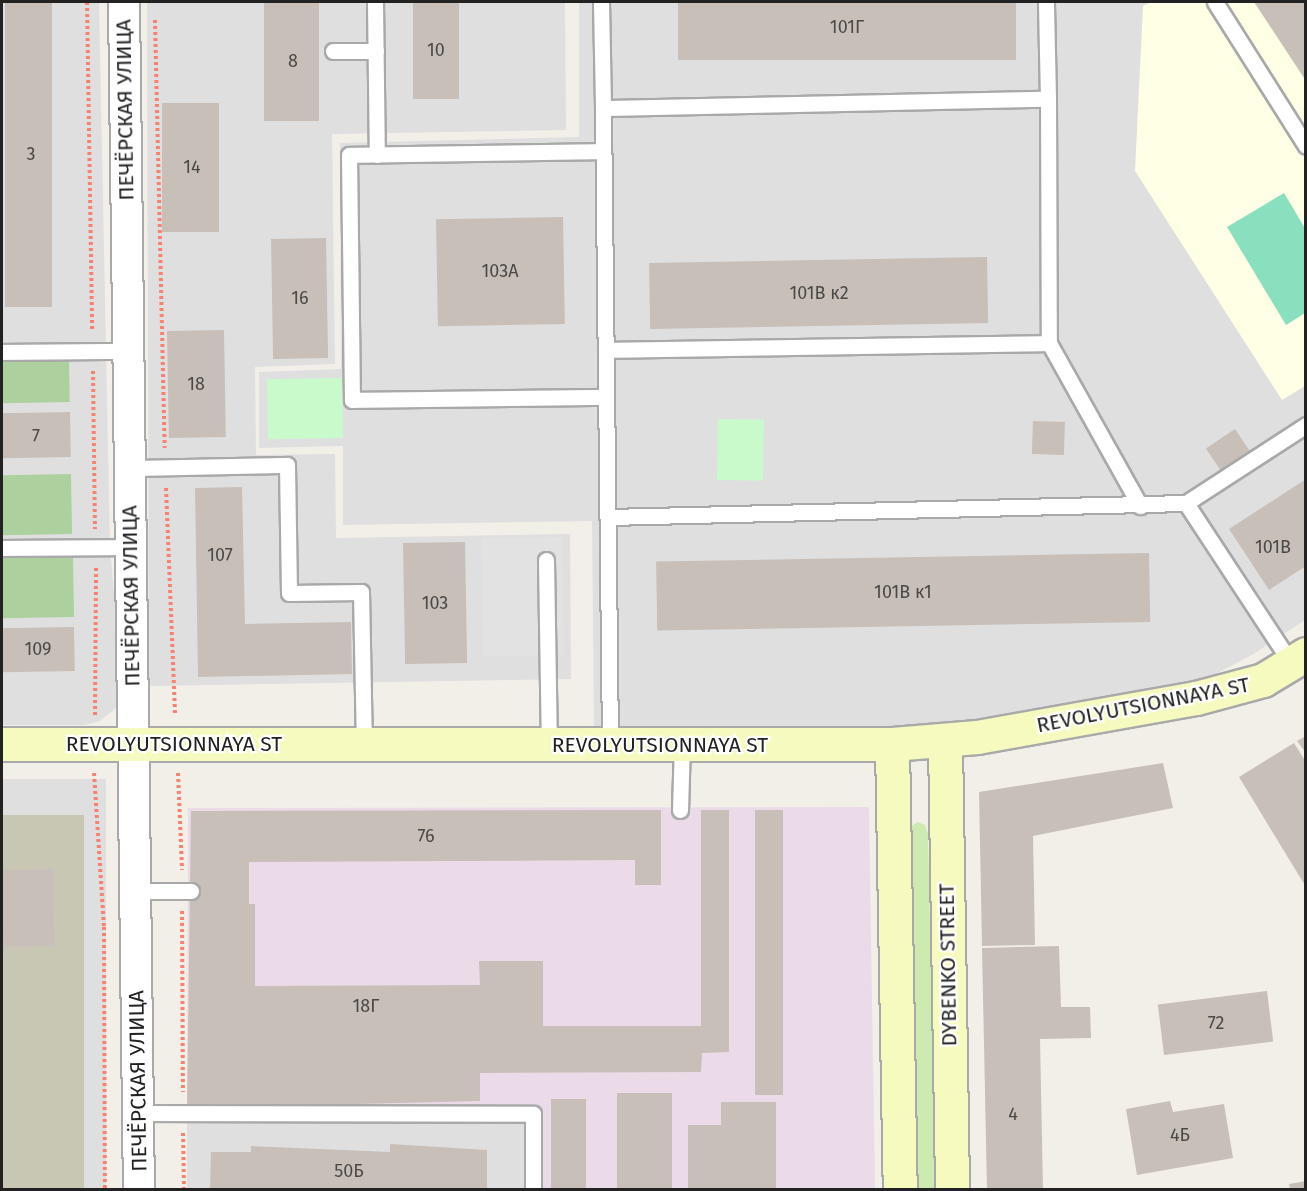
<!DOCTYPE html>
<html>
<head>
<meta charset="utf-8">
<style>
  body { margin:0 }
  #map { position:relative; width:1307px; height:1191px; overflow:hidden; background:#f2efe9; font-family:"Fira Sans",sans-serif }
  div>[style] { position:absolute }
  .residential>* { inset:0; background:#e0dfdf; transform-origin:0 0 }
  .industrial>* { inset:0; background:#ebdbe8 }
  .education>* { inset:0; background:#ffffe5 }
  .construction>* { inset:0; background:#c7c7b4; transform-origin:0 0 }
  .grass>* { inset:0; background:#cdebb0 }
  .forest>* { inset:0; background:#add19e; transform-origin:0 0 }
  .park>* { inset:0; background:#c8facc; transform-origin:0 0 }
  .pitch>* { inset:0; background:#88e0be }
  .parking>* { inset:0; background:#e2e2e2; transform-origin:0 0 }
  .building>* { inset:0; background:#c7bfb8; transform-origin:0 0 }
  .path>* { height:4px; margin-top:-2px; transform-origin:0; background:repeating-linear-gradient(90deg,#fa8072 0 3px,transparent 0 6px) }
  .roads { filter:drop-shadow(2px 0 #a9a9a9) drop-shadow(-2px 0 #a9a9a9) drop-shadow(0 2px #a9a9a9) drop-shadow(0 -2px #a9a9a9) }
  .lane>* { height:15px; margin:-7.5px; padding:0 7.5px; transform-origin:7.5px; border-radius:7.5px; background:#fff }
  .street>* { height:30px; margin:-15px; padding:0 15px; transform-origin:15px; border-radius:15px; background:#fff }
  .secondary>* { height:33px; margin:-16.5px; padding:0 16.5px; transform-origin:16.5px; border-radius:16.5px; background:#f7fabf }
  span { translate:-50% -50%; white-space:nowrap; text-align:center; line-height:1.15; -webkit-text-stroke:4.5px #fff; paint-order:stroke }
  .number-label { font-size:18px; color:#4b4948 }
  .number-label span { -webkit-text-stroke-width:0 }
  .street-label { font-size:21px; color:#222 }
  .frame { position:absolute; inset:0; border:3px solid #222; pointer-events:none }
</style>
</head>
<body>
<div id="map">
  <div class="residential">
    <i style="clip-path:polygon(2px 2px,99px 2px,110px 547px,121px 674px,116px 708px,100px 721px,85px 725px,2px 725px)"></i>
    <i style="clip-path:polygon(147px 2px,565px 2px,566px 130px,332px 134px,335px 364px,255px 367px,256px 455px,335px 454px,336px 538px,570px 534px,571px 679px,149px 686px)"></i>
    <i style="clip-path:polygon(579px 2px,1305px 2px,1305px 620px,1252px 655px,1196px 684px,978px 722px,892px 728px,594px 729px,592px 521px,343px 525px,343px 446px,259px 448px,259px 372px,341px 369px,340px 143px,579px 137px)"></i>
    <i style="left:2px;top:779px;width:104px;height:410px"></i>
    <i style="left:530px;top:1107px;width:82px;height:343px;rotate:90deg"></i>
  </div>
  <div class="industrial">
    <i style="clip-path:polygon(869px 807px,875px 1189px,530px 1189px,530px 1108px,187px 1108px,188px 808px)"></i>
  </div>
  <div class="education">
    <i style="clip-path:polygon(1151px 2px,1305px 2px,1305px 386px,1282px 400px,1135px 171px,1143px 6px)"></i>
  </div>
  <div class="construction">
    <i style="left:84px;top:815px;width:374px;height:82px;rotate:90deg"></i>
  </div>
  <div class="grass">
    <i style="clip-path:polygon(918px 822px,925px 825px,928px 834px,936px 1189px,915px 1189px,908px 834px,911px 826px)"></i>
  </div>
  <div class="forest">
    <i style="left:69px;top:360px;width:42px;height:67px;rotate:89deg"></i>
    <i style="left:71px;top:474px;width:60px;height:69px;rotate:89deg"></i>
    <i style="left:73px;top:556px;width:61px;height:71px;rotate:89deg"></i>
  </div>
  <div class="park">
    <i style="left:342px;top:378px;width:60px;height:75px;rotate:89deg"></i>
    <i style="left:718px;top:419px;width:46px;height:61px;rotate:1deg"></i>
  </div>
  <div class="pitch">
    <i style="clip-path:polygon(1284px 193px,1306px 230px,1305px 313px,1286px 325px,1227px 227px)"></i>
  </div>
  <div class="parking">
    <i style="left:562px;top:537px;width:118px;height:81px;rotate:89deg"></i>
  </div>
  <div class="building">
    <i style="left:5px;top:2px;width:47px;height:305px"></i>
    <i style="left:264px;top:2px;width:55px;height:119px"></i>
    <i style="left:413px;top:2px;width:46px;height:97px"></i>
    <i style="left:678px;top:2px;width:338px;height:58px"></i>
    <i style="clip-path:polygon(1254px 2px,1306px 2px,1306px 81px)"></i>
    <i style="left:162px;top:103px;width:57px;height:129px"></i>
    <i style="left:563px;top:217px;width:107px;height:127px;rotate:89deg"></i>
    <i style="left:326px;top:238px;width:120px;height:55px;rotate:89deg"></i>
    <i style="left:987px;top:257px;width:66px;height:338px;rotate:89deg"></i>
    <i style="left:224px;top:330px;width:107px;height:57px;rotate:89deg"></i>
    <i style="left:70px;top:412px;width:45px;height:68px;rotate:89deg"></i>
    <i style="left:1033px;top:421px;width:32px;height:33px;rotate:2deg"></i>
    <i style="left:1235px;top:429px;width:27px;height:35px;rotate:56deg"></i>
    <i style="clip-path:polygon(1306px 479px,1306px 566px,1269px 590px,1229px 529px)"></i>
    <i style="clip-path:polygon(242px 487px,245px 624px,351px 622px,352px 674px,198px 677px,195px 488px)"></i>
    <i style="left:465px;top:542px;width:121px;height:62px;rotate:89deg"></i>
    <i style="left:1149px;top:553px;width:69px;height:493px;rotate:89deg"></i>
    <i style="left:74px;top:627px;width:44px;height:72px;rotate:89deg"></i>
    <i style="clip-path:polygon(1306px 736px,1306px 753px,1297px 741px)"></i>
    <i style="clip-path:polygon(1294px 743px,1306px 762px,1306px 887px,1239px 777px)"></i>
    <i style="clip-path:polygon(1163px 763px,1173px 808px,1033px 836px,1035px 945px,982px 946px,979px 792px)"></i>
    <i style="clip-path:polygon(661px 810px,661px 885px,635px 885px,635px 860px,249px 862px,249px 904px,255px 904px,255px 986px,480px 985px,479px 961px,543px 961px,543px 1026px,701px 1026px,701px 810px,729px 810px,729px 1052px,702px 1053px,701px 1072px,480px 1073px,480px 1101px,187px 1108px,191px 811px)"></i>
    <i style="left:755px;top:810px;width:28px;height:285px"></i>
    <i style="left:53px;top:869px;width:77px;height:51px;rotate:89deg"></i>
    <i style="clip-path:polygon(1059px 946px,1061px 1007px,1090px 1007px,1091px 1038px,1040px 1039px,1043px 1190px,987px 1190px,982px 948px)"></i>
    <i style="left:1267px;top:991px;width:51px;height:110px;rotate:83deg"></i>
    <i style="left:617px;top:1093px;width:55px;height:97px"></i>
    <i style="left:551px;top:1099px;width:35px;height:91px"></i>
    <i style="clip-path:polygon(1170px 1101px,1173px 1112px,1224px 1104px,1233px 1158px,1137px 1175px,1126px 1109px)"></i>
    <i style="clip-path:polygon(721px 1102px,776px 1102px,776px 1190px,688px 1190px,688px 1125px,721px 1125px)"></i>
    <i style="clip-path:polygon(390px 1144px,487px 1150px,487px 1190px,210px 1190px,211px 1152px,251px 1152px,251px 1146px,390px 1152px)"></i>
    <i style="clip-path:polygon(1306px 1181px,1306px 1190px,1290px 1190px,1289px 1184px)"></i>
  </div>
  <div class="path">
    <i style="left:87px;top:2px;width:329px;rotate:89.1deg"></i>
    <i style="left:155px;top:20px;width:428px;rotate:88.7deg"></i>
    <i style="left:93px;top:371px;width:158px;rotate:89.3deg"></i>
    <i style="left:166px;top:488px;width:226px;rotate:87.7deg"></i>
    <i style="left:95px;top:715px;width:149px;rotate:-89.6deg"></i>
    <i style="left:94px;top:773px;width:154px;rotate:86.3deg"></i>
    <i style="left:104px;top:927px;width:263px;rotate:89.8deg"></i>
    <i style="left:178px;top:773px;width:97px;rotate:87.6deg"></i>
    <i style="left:182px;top:911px;width:181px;rotate:89.7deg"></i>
    <i style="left:183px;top:1133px;width:57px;rotate:89deg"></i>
  </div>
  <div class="roads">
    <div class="lane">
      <i style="left:375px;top:2px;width:153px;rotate:89.3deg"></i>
      <i style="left:601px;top:2px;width:106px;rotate:88.9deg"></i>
      <i style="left:603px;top:108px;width:445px;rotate:-1.2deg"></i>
      <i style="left:1048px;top:99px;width:97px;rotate:-91.2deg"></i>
      <i style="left:1215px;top:2px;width:170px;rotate:57.7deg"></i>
      <i style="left:333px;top:51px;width:43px"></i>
      <i style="left:1048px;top:99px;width:244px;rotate:89.8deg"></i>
      <i style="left:1049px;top:343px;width:187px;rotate:60.8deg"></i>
      <i style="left:603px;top:108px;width:636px;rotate:89.37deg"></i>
      <i style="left:603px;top:151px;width:254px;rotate:179.1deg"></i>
      <i style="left:349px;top:155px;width:245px;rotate:89.3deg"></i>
      <i style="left:352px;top:400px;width:254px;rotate:-0.7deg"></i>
      <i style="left:606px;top:350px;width:443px;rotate:-0.9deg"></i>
      <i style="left:2px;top:352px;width:126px;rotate:-0.5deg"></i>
      <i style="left:129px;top:468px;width:158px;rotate:-1.1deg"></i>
      <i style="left:287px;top:465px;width:128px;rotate:89.1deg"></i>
      <i style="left:289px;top:593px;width:72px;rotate:-0.8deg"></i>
      <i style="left:361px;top:592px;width:152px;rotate:88.9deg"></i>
      <i style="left:608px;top:517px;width:578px;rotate:-1.39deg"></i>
      <i style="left:2px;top:548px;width:128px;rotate:-0.4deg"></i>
      <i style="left:546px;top:560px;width:184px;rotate:89.1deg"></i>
      <i style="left:1291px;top:663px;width:191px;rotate:-123.3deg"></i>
      <i style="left:1186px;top:503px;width:143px;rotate:-33deg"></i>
      <i style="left:680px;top:810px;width:66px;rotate:-88.3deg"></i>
      <i style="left:135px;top:891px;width:56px"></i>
      <i style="left:137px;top:1113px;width:396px;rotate:0.1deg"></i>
      <i style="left:533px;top:1114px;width:76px;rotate:90deg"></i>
    </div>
    <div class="street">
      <i style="left:124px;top:2px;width:1188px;rotate:89.28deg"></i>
    </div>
    <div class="secondary">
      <i style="left:945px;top:741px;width:449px;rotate:89.1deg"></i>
      <i style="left:2px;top:744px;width:890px"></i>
      <i style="left:892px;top:744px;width:85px;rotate:-4.7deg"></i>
      <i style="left:977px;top:737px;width:222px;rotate:-10.1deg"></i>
      <i style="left:1196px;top:698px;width:69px;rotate:-15deg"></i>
      <i style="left:1263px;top:680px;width:50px;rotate:-31.2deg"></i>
      <i style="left:892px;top:744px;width:446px;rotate:89deg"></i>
    </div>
  </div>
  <div class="number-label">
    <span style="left:847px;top:27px">101Г</span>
    <span style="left:436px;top:50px">10</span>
    <span style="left:293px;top:61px">8</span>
    <span style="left:31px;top:154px">3</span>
    <span style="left:192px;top:167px">14</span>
    <span style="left:500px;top:271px">103А</span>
    <span style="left:819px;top:293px">101В к2</span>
    <span style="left:300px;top:298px">16</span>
    <span style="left:196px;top:384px">18</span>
    <span style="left:36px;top:436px">7</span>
    <span style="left:1273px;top:547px">101В</span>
    <span style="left:220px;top:555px">107</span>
    <span style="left:903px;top:592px">101В к1</span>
    <span style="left:435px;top:603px">103</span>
    <span style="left:38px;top:649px">109</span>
    <span style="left:426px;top:836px">76</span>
    <span style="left:366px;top:1006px">18Г</span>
    <span style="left:1216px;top:1023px">72</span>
    <span style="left:1013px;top:1114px">4</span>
    <span style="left:1180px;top:1135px">4Б</span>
    <span style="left:349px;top:1171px">50Б</span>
  </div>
  <div class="street-label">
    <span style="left:125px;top:110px;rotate:-91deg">ПЕЧЁРСКАЯ УЛИЦА</span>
    <span style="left:131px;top:596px;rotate:-91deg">ПЕЧЁРСКАЯ УЛИЦА</span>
    <span style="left:1143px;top:705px;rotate:-11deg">REVOLYUTSIONNAYA ST</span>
    <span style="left:174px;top:744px">REVOLYUTSIONNAYA ST</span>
    <span style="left:660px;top:745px">REVOLYUTSIONNAYA ST</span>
    <span style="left:948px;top:965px;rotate:-91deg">DYBENKO STREET</span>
    <span style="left:138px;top:1081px;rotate:-91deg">ПЕЧЁРСКАЯ УЛИЦА</span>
  </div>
  <div class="frame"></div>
</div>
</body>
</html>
